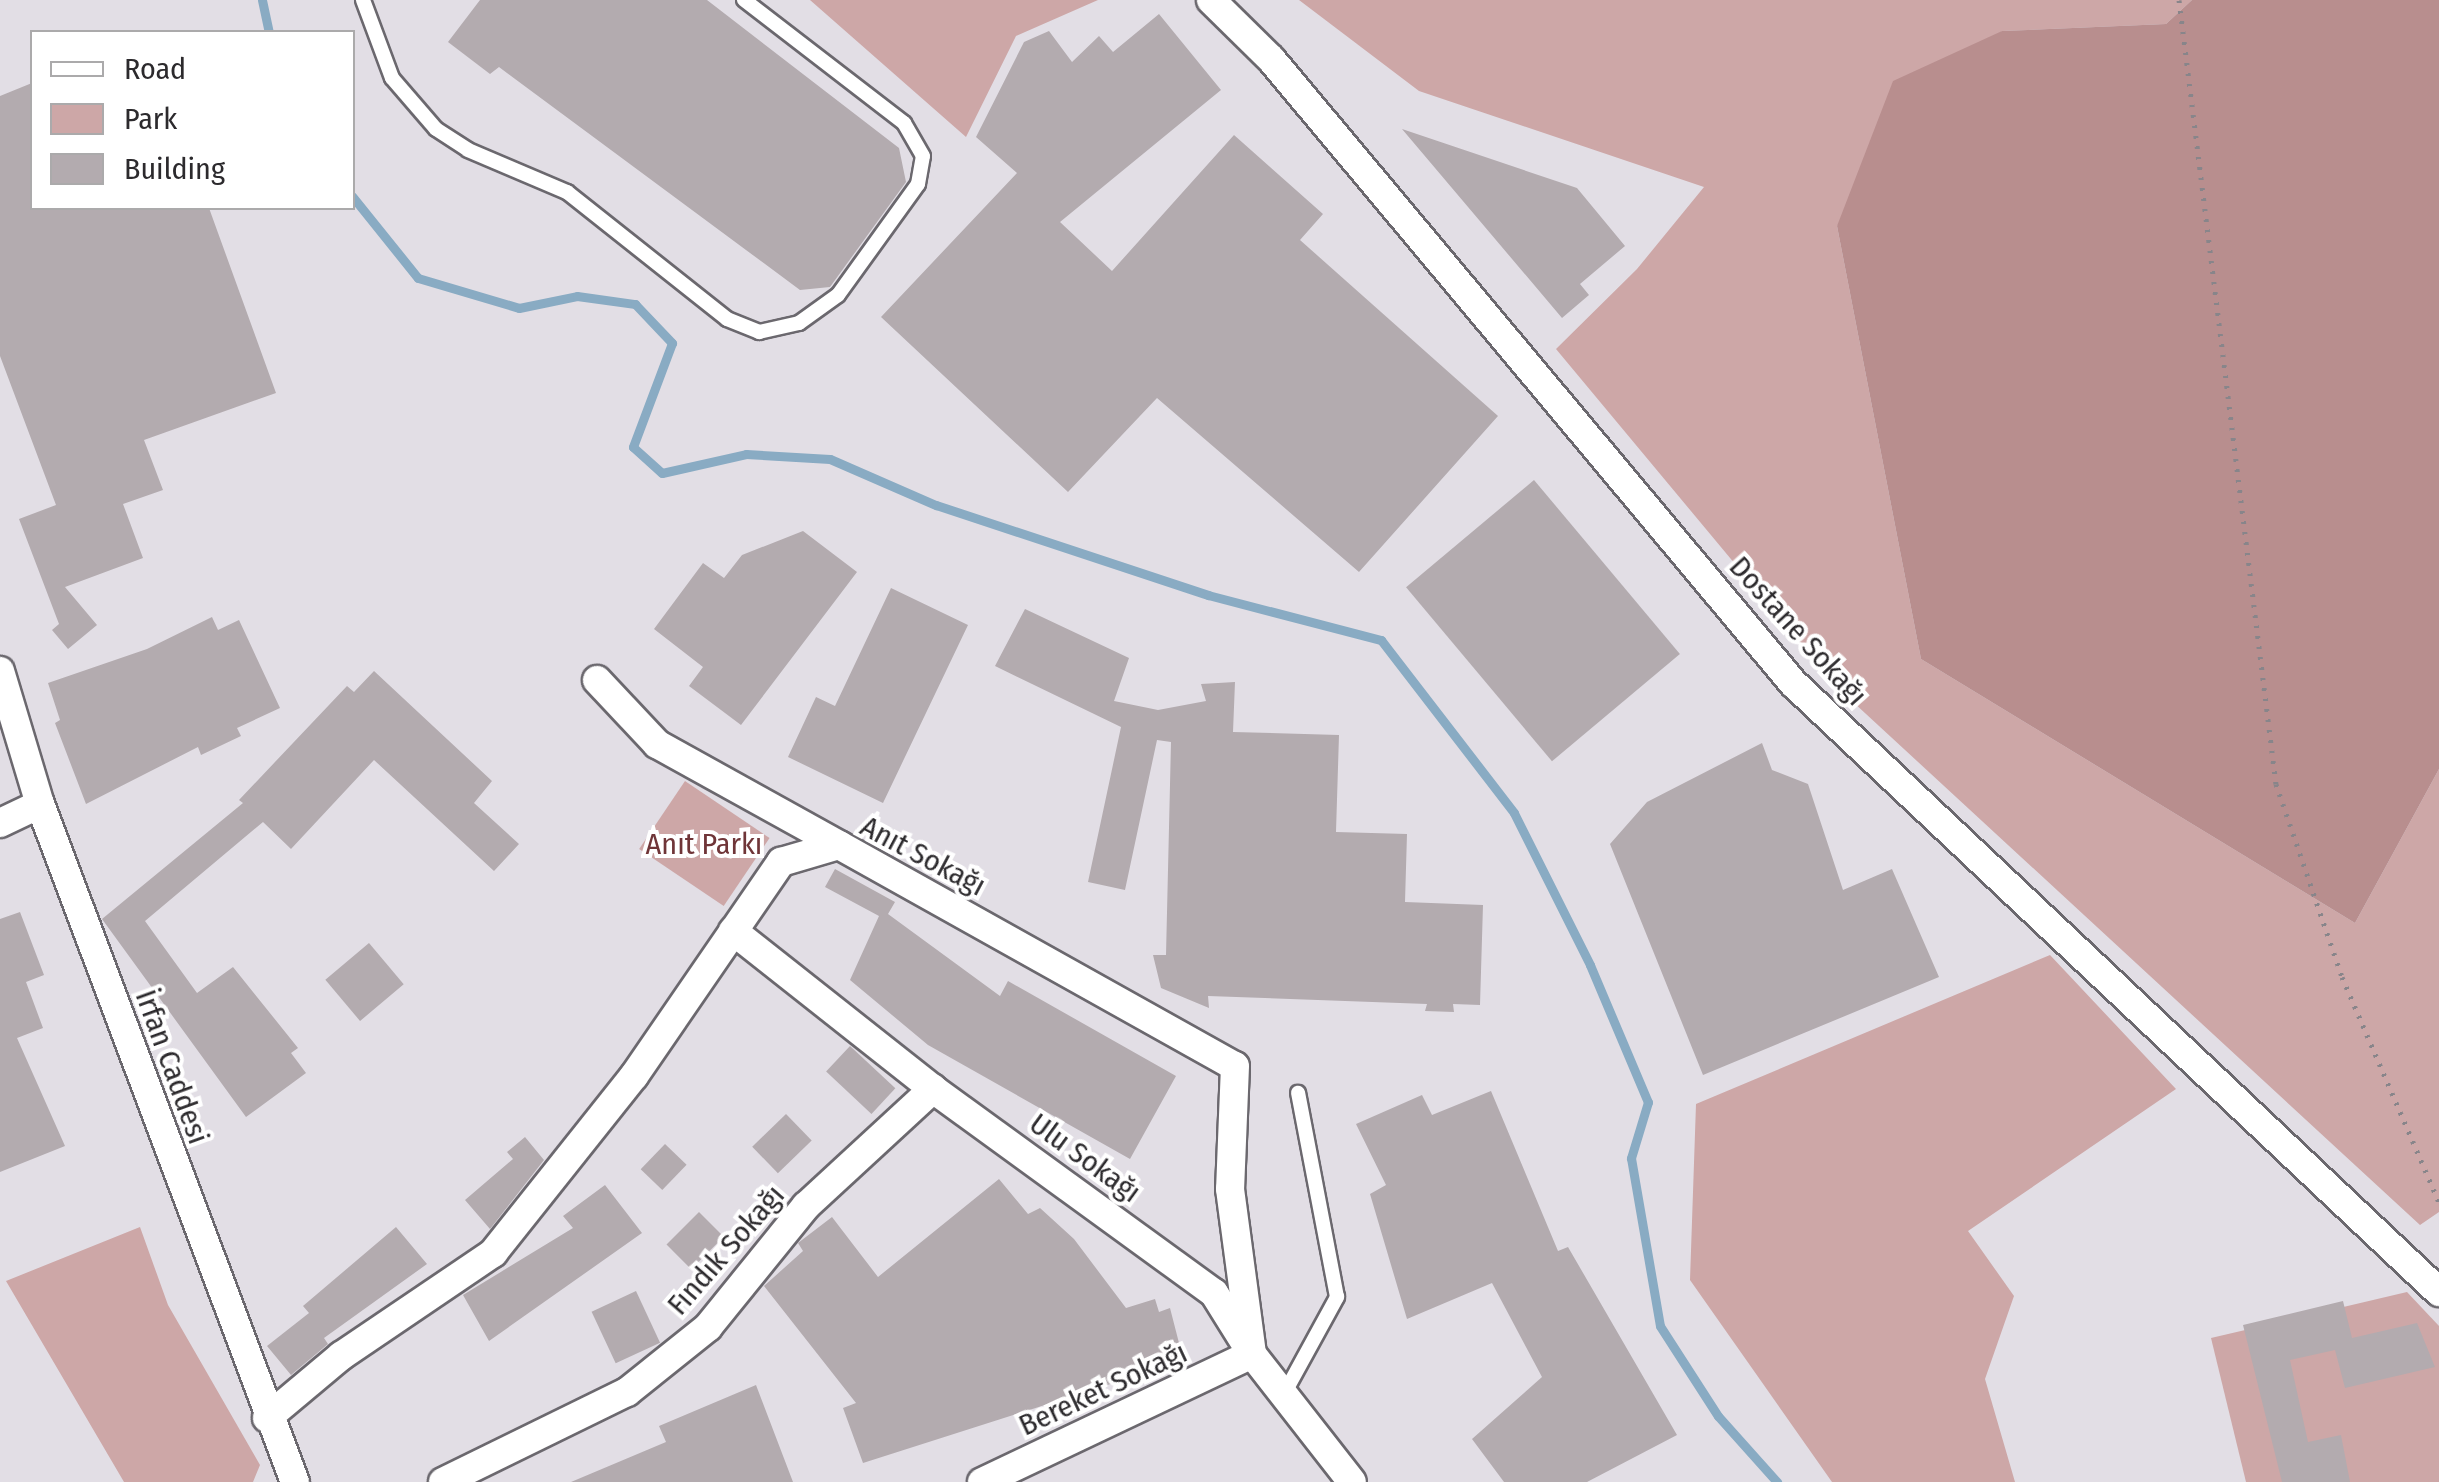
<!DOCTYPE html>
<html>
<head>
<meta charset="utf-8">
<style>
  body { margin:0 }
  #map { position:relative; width:2439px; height:1482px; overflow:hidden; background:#e2dee5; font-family:"Fira Sans Condensed",sans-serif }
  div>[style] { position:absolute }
  .green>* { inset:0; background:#cda7a7; transform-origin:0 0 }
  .forest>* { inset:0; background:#b88e8e }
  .stream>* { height:9px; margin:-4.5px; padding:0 4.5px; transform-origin:4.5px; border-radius:4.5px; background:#89abc3 }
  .building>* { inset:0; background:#b3abaf; transform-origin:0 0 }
  .path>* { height:5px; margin-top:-2.5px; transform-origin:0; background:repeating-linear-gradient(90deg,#88858a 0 2.5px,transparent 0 10.5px) }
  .roads { filter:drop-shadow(2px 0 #6b686e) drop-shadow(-2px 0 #6b686e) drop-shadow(0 2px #6b686e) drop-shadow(0 -2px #6b686e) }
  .service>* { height:14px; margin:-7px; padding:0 7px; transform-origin:7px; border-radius:7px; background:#fff }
  .minor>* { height:28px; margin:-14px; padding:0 14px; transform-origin:14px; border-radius:14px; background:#fff }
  span { translate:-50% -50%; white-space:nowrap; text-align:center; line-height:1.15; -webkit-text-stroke:8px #fff; paint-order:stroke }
  .street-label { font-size:30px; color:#2c2a2d }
  .park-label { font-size:30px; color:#6f3538 }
  .legend { position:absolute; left:30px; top:30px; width:325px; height:180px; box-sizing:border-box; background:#fff; border:2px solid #abaaab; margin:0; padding:12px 18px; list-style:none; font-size:30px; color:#2c2a2d }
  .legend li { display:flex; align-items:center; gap:20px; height:50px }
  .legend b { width:50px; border:2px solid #abaaab }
</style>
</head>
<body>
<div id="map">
  <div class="green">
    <i style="clip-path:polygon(810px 0,1098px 0,1016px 36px,966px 137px)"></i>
    <i style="clip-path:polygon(1299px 0,2192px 0,2166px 24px,2002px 31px,1837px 226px,1921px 659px,2355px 923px,2439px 769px,2439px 1212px,2420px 1225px,1840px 690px,1556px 349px,1637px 269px,1704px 187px,1419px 91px)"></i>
    <i style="left:685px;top:781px;width:102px;height:82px;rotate:34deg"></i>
    <i style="clip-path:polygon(2050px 955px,2176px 1089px,1968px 1231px,2014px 1296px,1985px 1379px,2015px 1482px,1832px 1482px,1690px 1280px,1696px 1104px)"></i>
    <i style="clip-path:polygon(140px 1227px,168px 1305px,260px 1465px,253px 1482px,124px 1482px,6px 1281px)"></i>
    <i style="clip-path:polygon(2407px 1292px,2439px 1326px,2439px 1482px,2246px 1482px,2211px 1338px)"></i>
  </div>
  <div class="forest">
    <i style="clip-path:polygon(2192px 0,2439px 0,2439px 769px,2355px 923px,1921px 659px,1837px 226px,1893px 81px,2002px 31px,2166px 24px)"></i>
  </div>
  <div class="stream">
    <i style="left:262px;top:0;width:33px;rotate:78deg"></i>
    <i style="left:352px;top:196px;width:105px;rotate:51.2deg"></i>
    <i style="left:418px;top:278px;width:105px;rotate:16.5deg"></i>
    <i style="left:519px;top:308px;width:59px;rotate:-11.7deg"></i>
    <i style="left:577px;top:296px;width:59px;rotate:7.9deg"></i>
    <i style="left:635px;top:304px;width:54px;rotate:46.5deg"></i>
    <i style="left:672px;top:343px;width:111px;rotate:110.6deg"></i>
    <i style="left:633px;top:447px;width:39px;rotate:42deg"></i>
    <i style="left:662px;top:473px;width:86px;rotate:-12.7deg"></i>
    <i style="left:746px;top:454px;width:84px;rotate:3.4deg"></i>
    <i style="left:830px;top:459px;width:116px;rotate:23.5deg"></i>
    <i style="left:936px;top:505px;width:287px;rotate:18.3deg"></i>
    <i style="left:1208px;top:595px;width:179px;rotate:14.6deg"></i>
    <i style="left:1381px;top:640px;width:218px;rotate:52.4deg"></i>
    <i style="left:1514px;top:813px;width:170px;rotate:63.4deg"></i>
    <i style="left:1590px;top:965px;width:149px;rotate:67.1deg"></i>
    <i style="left:1648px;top:1102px;width:59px;rotate:106.9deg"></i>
    <i style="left:1631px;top:1158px;width:170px;rotate:80.2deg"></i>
    <i style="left:1660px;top:1326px;width:107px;rotate:57.2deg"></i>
    <i style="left:1718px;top:1416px;width:89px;rotate:48.2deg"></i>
  </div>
  <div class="building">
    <i style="clip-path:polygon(480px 0,707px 0,899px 148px,906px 182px,830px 287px,800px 290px,499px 67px,490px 74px,448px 42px)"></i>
    <i style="clip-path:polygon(1159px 14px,1221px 90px,1060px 222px,1112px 271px,1234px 135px,1323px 214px,1300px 240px,1498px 416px,1359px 572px,1157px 398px,1068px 492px,881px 317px,1017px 173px,976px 137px,1024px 42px,1049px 31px,1072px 62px,1099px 36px,1113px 52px)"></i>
    <i style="clip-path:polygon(32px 83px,32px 208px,209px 208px,276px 393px,144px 440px,163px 490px,123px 504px,143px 558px,65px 587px,97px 625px,68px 649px,52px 630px,59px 624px,19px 519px,56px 505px,0 356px,0 96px)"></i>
    <i style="clip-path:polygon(1402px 129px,1577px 188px,1625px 246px,1580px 284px,1589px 295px,1562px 318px)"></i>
    <i style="left:1534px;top:480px;width:227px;height:167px;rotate:50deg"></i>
    <i style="clip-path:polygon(803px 531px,857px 572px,741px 725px,689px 686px,703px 667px,654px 629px,703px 563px,724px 578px,742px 555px)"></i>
    <i style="clip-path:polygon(891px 588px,968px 625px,883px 803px,788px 757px,816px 697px,835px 706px)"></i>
    <i style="clip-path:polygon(1025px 609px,1129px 658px,1114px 701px,1158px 710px,1206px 701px,1201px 684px,1235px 682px,1233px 732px,1339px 735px,1336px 832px,1407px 834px,1405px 902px,1483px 905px,1480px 1005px,1453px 1004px,1454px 1012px,1425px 1011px,1427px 1004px,1208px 996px,1209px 1008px,1161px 988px,1153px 955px,1166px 955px,1171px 742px,1157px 740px,1125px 890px,1088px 882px,1121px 727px,995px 666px)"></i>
    <i style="clip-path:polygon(212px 617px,218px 630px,239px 620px,280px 708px,237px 728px,241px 736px,201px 755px,198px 747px,86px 804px,55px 723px,60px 720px,48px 683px,147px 649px)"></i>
    <i style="clip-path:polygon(374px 671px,492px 781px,474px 803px,519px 844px,494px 871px,374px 760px,291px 849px,263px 822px,145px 921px,197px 993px,233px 967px,298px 1048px,291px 1053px,306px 1073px,246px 1117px,102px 919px,243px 803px,239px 800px,347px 686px,354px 692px)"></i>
    <i style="clip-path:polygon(1762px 743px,1772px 770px,1808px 784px,1843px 890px,1892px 869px,1939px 977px,1703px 1075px,1610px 844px,1647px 802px)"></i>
    <i style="clip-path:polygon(835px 869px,895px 902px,888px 914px,1000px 996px,1008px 981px,1176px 1076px,1130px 1159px,928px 1045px,850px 980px,879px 916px,825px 887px)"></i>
    <i style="clip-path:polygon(20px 912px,44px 975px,26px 982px,43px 1028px,17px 1038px,65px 1146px,0 1172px,0 919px)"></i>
    <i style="left:369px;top:943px;width:54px;height:57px;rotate:50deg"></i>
    <i style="left:850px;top:1046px;width:62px;height:35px;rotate:43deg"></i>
    <i style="clip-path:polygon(1491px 1091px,1558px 1251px,1568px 1247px,1677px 1435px,1587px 1482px,1504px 1482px,1472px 1439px,1542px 1377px,1492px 1283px,1407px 1319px,1370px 1194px,1386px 1185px,1356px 1124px,1422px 1095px,1432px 1115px)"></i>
    <i style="left:786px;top:1114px;width:37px;height:47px;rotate:46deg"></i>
    <i style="clip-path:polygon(525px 1137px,544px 1160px,490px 1229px,465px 1200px,513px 1159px,507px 1152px)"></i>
    <i style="left:665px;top:1144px;width:30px;height:35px;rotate:44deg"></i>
    <i style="clip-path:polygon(999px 1179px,1028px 1214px,1040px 1208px,1074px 1239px,1126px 1308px,1155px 1299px,1159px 1312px,1170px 1308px,1179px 1343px,1168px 1345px,1173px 1364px,863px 1463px,843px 1408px,856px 1403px,764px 1286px,803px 1251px,798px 1243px,832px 1217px,878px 1277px)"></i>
    <i style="clip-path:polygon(605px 1185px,642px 1233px,489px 1341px,463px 1295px,573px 1228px,563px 1216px)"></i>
    <i style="left:699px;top:1212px;width:35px;height:46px;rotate:45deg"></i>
    <i style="clip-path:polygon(396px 1227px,427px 1264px,324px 1338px,328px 1344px,291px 1375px,267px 1346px,309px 1313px,303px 1306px)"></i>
    <i style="left:636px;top:1291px;width:57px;height:49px;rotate:65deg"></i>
    <i style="clip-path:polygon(2343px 1301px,2352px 1338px,2417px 1323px,2435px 1367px,2345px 1388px,2335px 1350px,2290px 1360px,2308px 1442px,2341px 1435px,2350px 1482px,2282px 1482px,2243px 1325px)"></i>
    <i style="clip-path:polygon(756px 1385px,793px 1482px,571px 1482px,666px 1442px,659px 1426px)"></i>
  </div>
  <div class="path">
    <i style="left:2179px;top:0;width:790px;rotate:82.95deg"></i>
    <i style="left:2276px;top:784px;width:204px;rotate:71.1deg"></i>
    <i style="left:2342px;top:977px;width:245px;rotate:66.7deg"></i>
  </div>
  <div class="roads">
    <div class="service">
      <i style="left:363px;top:0;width:83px;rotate:69.6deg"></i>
      <i style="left:392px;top:78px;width:67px;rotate:49.2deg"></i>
      <i style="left:436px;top:129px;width:38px;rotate:33deg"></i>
      <i style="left:468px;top:150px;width:108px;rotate:23deg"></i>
      <i style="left:567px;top:192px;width:204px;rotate:38.4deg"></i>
      <i style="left:727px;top:319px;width:35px;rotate:22deg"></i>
      <i style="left:759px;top:332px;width:41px;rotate:-12.7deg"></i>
      <i style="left:799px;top:323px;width:48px;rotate:-35.7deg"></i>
      <i style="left:838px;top:295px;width:137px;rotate:-54.2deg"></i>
      <i style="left:918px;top:184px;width:28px;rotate:-80deg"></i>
      <i style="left:923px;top:156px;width:38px;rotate:-120deg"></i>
      <i style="left:904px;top:123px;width:202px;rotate:-142.4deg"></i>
      <i style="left:1284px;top:1394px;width:111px;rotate:-61.3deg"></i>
      <i style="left:1337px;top:1297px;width:208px;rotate:-100.8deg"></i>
    </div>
    <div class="minor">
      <i style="left:1211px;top:0;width:84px;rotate:44.5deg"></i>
      <i style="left:1271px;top:59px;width:814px;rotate:50.09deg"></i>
      <i style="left:1793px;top:683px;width:888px;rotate:43.31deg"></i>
      <i style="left:0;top:671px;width:139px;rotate:73.3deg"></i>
      <i style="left:40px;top:804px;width:724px;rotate:69.39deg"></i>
      <i style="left:597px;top:680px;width:88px;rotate:46.8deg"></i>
      <i style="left:657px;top:744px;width:208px;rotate:29deg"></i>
      <i style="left:0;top:823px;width:44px;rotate:-25.4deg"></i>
      <i style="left:733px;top:931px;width:255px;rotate:38.3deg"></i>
      <i style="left:933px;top:1089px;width:347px;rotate:36deg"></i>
      <i style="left:1214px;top:1293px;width:72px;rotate:58.1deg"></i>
      <i style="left:1252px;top:1354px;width:162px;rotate:52deg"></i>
      <i style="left:267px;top:1418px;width:97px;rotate:-40deg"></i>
      <i style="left:341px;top:1356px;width:184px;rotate:-34.1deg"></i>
      <i style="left:493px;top:1253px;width:226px;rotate:-51.5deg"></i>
      <i style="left:634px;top:1076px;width:260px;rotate:-55.5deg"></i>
      <i style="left:781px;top:862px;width:60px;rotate:-16.3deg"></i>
      <i style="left:839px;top:845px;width:453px;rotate:29.2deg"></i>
      <i style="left:1235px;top:1066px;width:123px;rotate:92.3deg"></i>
      <i style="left:1230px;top:1189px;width:166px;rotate:82.4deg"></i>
      <i style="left:1252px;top:1354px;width:299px;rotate:154.6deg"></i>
      <i style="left:443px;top:1482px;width:205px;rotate:-26.1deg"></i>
      <i style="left:627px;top:1392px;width:104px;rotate:-38.7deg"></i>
      <i style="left:708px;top:1327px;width:156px;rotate:-51deg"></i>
      <i style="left:806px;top:1206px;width:173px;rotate:-42.7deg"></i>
    </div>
  </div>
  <div class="street-label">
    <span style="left:1798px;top:631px;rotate:48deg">Dostane Sokağı</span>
    <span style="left:923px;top:856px;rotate:28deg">Anıt Sokağı</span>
    <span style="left:172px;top:1067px;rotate:70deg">İrfan Caddesi</span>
    <span style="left:1085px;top:1158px;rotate:36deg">Ulu Sokağı</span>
    <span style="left:726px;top:1250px;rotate:-49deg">Fındık Sokağı</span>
    <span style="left:1103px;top:1389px;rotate:-25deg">Bereket Sokağı</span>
  </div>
  <div class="park-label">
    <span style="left:704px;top:844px">Anıt Parkı</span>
  </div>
  <ul class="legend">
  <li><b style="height:12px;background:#fff"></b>Road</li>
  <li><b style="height:28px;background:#cda7a7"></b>Park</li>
  <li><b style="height:28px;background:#b3abaf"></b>Building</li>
  </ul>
</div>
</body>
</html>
